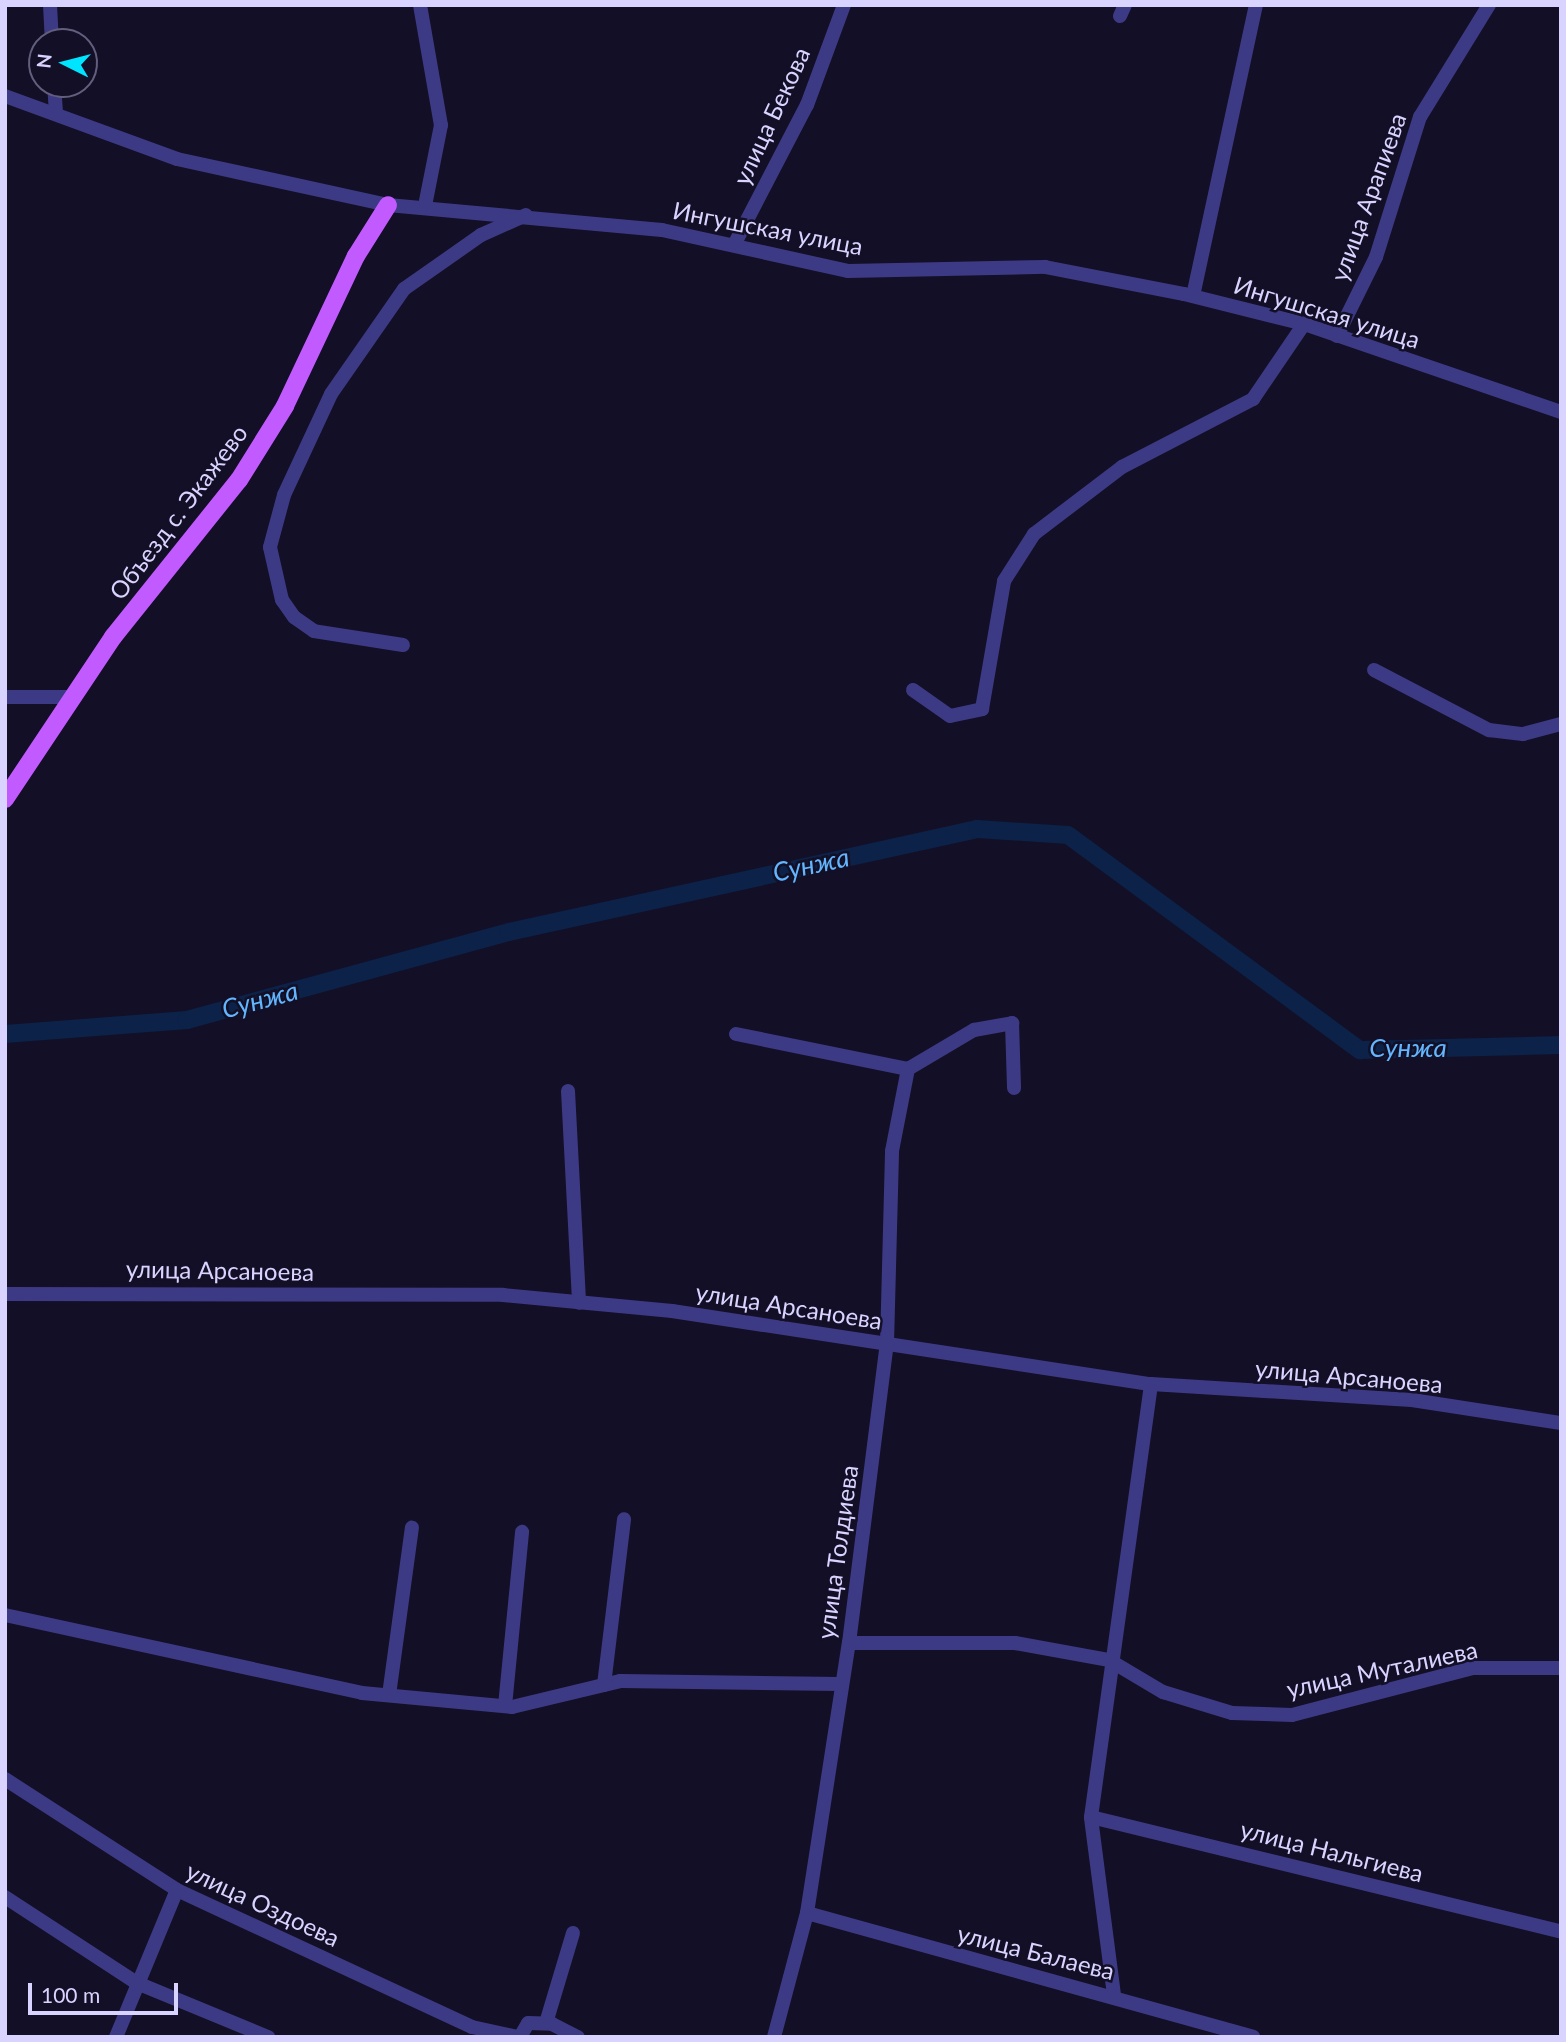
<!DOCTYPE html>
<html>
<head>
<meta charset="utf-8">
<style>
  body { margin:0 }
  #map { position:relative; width:1566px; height:2042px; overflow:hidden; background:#130f26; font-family:Lato,sans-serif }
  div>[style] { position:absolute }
  .river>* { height:18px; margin:-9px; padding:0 9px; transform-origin:9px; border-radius:9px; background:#0c2248 }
  .minor>* { height:14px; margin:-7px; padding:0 7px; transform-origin:7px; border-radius:7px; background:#3d3a85 }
  .major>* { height:18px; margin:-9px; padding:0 9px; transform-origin:9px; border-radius:9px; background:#c25bff }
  span { translate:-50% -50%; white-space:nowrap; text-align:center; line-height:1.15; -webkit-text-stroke:5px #130f26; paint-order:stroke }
  .street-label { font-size:24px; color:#d9d4ff }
  .water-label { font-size:26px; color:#62b6ff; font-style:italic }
  .frame { position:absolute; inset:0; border:7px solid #d9d4ff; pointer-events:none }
  .north { position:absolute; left:28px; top:28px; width:70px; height:70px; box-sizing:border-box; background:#130f26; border:2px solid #625e7d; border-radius:50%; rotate:276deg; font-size:19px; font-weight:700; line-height:28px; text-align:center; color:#d9d4ff }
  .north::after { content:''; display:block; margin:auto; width:24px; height:32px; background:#00e5ff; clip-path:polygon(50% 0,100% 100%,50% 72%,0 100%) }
  .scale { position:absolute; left:28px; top:1983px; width:150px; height:32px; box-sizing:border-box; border:4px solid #d9d4ff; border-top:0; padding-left:9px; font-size:21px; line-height:24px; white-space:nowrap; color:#d9d4ff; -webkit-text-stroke:5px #130f26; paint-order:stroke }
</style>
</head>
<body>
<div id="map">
  <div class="river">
    <i style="left:5px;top:1034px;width:183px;rotate:-4.4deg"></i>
    <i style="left:187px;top:1020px;width:334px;rotate:-15.3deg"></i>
    <i style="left:509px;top:932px;width:479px;rotate:-12.4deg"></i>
    <i style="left:977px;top:829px;width:91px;rotate:3.8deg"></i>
    <i style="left:1068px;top:835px;width:363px;rotate:36.4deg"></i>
    <i style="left:1360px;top:1050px;width:201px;rotate:-1.4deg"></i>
  </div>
  <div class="minor">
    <i style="left:50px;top:5px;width:37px;rotate:87deg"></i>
    <i style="left:420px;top:5px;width:122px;rotate:80.1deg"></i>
    <i style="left:441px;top:125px;width:83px;rotate:101.2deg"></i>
    <i style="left:1120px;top:16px;width:12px;rotate:-66deg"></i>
    <i style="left:54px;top:84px;width:30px;rotate:86deg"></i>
    <i style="left:5px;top:96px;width:183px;rotate:20.1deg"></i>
    <i style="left:177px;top:159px;width:216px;rotate:12.3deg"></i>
    <i style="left:388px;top:205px;width:275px;rotate:5.2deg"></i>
    <i style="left:662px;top:230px;width:190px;rotate:12.4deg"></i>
    <i style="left:848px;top:271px;width:197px;rotate:-1.2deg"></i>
    <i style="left:1045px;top:267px;width:142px;rotate:11deg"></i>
    <i style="left:1184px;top:294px;width:124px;rotate:14deg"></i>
    <i style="left:1304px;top:324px;width:272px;rotate:18.9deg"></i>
    <i style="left:734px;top:245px;width:158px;rotate:-62.5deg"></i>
    <i style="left:807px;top:105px;width:107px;rotate:-69.7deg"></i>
    <i style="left:1193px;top:296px;width:298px;rotate:-77.8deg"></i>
    <i style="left:1337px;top:336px;width:88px;rotate:-63.7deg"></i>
    <i style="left:1376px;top:257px;width:147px;rotate:-72.6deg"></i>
    <i style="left:1420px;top:117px;width:132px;rotate:-58.4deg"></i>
    <i style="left:403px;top:645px;width:90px;rotate:-171.1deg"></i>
    <i style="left:314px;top:631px;width:24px;rotate:-145deg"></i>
    <i style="left:294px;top:617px;width:21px;rotate:-125deg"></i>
    <i style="left:282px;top:600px;width:54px;rotate:-102.8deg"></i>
    <i style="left:270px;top:547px;width:54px;rotate:-74.9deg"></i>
    <i style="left:284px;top:495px;width:111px;rotate:-65deg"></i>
    <i style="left:331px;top:394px;width:128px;rotate:-55.2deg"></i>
    <i style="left:404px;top:289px;width:94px;rotate:-35deg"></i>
    <i style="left:481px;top:235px;width:49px;rotate:-24deg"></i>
    <i style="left:1374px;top:670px;width:130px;rotate:27.6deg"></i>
    <i style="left:1489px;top:730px;width:34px;rotate:7deg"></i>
    <i style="left:1523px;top:734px;width:39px;rotate:-15deg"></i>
    <i style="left:913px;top:690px;width:45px;rotate:35.1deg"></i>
    <i style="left:950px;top:716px;width:33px;rotate:-12deg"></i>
    <i style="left:982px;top:709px;width:130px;rotate:-80.2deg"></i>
    <i style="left:1004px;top:581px;width:56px;rotate:-57.4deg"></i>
    <i style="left:1034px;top:534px;width:111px;rotate:-37.3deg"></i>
    <i style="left:1122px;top:467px;width:148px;rotate:-27.4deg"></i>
    <i style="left:1253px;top:399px;width:91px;rotate:-55.8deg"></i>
    <i style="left:5px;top:697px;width:65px"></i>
    <i style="left:736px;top:1034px;width:176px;rotate:11.5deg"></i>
    <i style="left:908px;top:1069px;width:77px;rotate:-30.6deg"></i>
    <i style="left:974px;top:1030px;width:39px;rotate:-10deg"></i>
    <i style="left:1012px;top:1023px;width:65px;rotate:88.2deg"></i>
    <i style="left:568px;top:1091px;width:212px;rotate:87deg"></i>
    <i style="left:5px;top:1294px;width:498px;rotate:0.1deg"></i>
    <i style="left:503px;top:1295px;width:170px;rotate:5.4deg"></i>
    <i style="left:672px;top:1311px;width:485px;rotate:8.7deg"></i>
    <i style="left:1151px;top:1384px;width:261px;rotate:3.5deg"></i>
    <i style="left:1412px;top:1400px;width:151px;rotate:8.8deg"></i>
    <i style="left:5px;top:1615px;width:365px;rotate:12.3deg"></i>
    <i style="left:362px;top:1693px;width:151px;rotate:5.3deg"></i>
    <i style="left:512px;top:1707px;width:111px;rotate:-13.5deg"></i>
    <i style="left:620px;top:1681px;width:219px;rotate:0.8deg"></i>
    <i style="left:849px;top:1643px;width:166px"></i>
    <i style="left:1015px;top:1643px;width:96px;rotate:10.3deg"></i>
    <i style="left:1109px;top:1660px;width:63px;rotate:30.7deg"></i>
    <i style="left:1163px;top:1692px;width:72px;rotate:16.9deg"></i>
    <i style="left:1232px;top:1713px;width:60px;rotate:1.9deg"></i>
    <i style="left:1292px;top:1715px;width:187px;rotate:-14.6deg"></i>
    <i style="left:1473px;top:1668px;width:88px"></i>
    <i style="left:604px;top:1685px;width:167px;rotate:-83.1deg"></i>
    <i style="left:389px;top:1695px;width:169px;rotate:-82.2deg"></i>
    <i style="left:505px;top:1706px;width:175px;rotate:-84.4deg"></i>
    <i style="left:5px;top:1779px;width:205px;rotate:32.8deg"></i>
    <i style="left:177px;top:1890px;width:325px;rotate:24.9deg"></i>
    <i style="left:472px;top:2027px;width:46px;rotate:12.5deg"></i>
    <i style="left:1091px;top:1817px;width:484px;rotate:13.7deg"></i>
    <i style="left:5px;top:1897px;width:158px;rotate:33.1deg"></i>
    <i style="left:137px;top:1983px;width:142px;rotate:22.4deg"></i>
    <i style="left:807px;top:1913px;width:463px;rotate:15.5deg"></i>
    <i style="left:1114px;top:1995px;width:179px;rotate:-97.4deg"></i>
    <i style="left:1091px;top:1817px;width:437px;rotate:-82.1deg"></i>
    <i style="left:546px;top:2023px;width:94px;rotate:-73.3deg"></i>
    <i style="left:116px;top:2037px;width:159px;rotate:-67.5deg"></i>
    <i style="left:520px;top:2037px;width:16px;rotate:-60deg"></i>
    <i style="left:528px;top:2023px;width:24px;rotate:2deg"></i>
    <i style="left:552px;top:2024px;width:29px;rotate:27deg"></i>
    <i style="left:774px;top:2037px;width:128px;rotate:-75.1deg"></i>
    <i style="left:807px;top:1913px;width:273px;rotate:-81.2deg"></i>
    <i style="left:849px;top:1643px;width:301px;rotate:-82.8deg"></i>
    <i style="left:887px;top:1344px;width:193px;rotate:-88.5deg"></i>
    <i style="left:892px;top:1151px;width:84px;rotate:-79deg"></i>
  </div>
  <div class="major">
    <i style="left:5px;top:799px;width:195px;rotate:-56.3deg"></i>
    <i style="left:113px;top:637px;width:201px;rotate:-51.3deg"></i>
    <i style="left:239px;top:480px;width:87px;rotate:-58.1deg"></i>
    <i style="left:285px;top:406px;width:166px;rotate:-64.7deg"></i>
    <i style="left:356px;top:256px;width:60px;rotate:-57.9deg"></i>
  </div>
  <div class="street-label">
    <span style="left:771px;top:116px;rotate:-65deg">улица Бекова</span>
    <span style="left:1368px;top:197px;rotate:-70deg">улица Арапиева</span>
    <span style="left:768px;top:228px;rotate:11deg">Ингушская улица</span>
    <span style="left:1327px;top:312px;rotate:17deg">Ингушская улица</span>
    <span style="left:178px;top:512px;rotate:-53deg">Объезд с. Экажево</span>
    <span style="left:220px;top:1270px;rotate:1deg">улица Арсаноева</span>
    <span style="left:789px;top:1306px;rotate:9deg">улица Арсаноева</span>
    <span style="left:1349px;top:1376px;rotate:5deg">улица Арсаноева</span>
    <span style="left:837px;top:1552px;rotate:-82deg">улица Толдиева</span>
    <span style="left:1382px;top:1669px;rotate:-12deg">улица Муталиева</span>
    <span style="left:1332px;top:1851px;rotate:14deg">улица Нальгиева</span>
    <span style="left:263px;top:1904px;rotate:25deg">улица Оздоева</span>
    <span style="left:1036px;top:1952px;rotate:14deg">улица Балаева</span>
  </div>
  <div class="water-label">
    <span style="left:811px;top:865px;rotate:-12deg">Сунжа</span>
    <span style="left:260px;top:1000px;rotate:-15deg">Сунжа</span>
    <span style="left:1408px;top:1048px">Сунжа</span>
  </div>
  <div class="frame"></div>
  <div class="north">N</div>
  <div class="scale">100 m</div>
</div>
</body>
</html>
